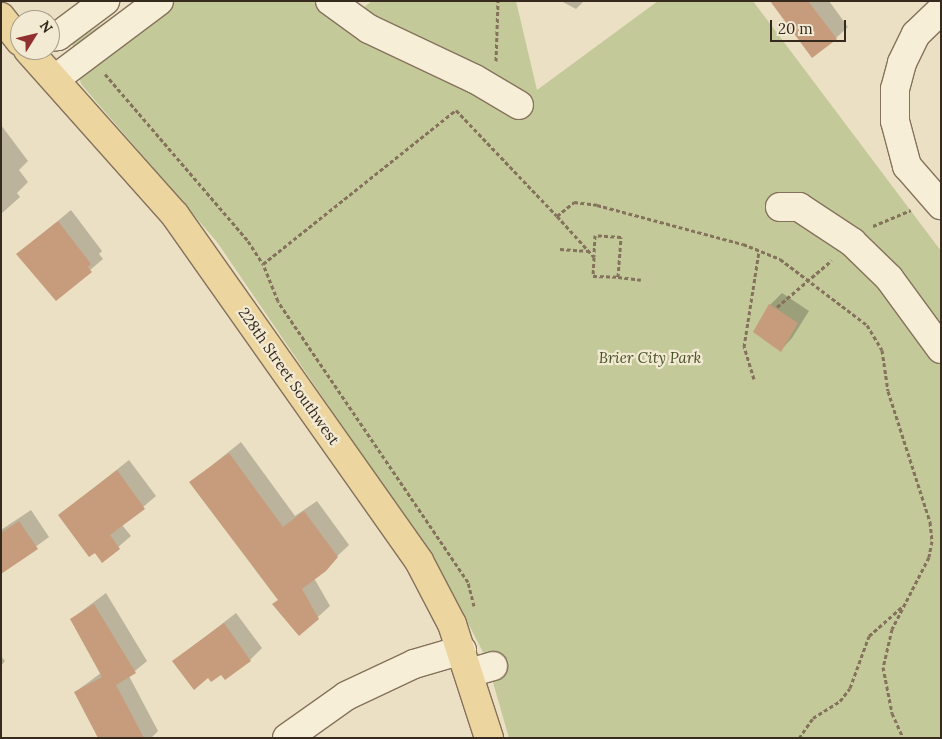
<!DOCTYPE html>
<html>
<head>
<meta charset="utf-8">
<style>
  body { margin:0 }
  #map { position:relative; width:942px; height:739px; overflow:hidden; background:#ebe0c4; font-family:Lora,serif }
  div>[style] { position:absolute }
  .green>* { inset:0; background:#c3c999 }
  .shadow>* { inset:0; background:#0003 }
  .building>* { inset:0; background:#c79c7c }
  .path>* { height:3px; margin-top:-1.5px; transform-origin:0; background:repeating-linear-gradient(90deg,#85725c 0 4px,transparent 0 6.5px) }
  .roads { filter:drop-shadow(1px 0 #85725c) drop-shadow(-1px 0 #85725c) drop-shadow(0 1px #85725c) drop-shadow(0 -1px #85725c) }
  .minor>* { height:28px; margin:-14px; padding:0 14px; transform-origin:14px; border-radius:14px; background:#f7eed7 }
  .major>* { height:28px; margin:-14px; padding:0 14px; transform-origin:14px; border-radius:14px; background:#ecd59e }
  span { translate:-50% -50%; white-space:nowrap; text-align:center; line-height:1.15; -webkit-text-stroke:4.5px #f3ead3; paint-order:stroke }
  .park-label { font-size:15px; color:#465126; font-style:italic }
  .street-label { font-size:15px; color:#362a1f }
  .frame { position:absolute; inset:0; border:2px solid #362a1f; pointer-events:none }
  .north { position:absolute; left:10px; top:10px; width:50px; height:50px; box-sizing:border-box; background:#f3ead3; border:1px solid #a79d8b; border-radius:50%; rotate:54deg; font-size:14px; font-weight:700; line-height:20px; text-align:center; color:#362a1f }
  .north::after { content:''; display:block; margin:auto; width:18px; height:22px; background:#90302f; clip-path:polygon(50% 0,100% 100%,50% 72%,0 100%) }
  .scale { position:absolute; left:770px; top:20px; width:76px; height:22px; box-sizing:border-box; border:2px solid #362a1f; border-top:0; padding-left:6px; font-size:15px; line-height:18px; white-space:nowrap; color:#362a1f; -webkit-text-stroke:4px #f3ead3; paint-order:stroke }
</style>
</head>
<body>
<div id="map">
  <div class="green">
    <i style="clip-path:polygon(138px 1px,352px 1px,359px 11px,372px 1px,516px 1px,537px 90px,658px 1px,753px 1px,941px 251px,941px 738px,509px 738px,486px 658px,441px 571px,217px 242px,81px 84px,72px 43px)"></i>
  </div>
  <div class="shadow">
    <i style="clip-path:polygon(561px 1px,584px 1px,576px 9px)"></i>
    <i style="clip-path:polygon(771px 1px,829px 1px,848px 27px,836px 38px)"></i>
    <i style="clip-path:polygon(1px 125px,28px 161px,19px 170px,28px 182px,17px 193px,20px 197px,1px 214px)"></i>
    <i style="clip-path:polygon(71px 210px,102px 251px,99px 254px,103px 259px,56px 299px,18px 254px)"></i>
    <i style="clip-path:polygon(782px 293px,809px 311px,792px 338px,781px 350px,755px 332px,770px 305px)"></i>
    <i style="clip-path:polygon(241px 442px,295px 516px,317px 501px,349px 545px,314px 578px,330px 606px,299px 634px,279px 599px,191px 482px)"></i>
    <i style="clip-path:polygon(129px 460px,156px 496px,122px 525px,131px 536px,102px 561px,60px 515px)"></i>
    <i style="clip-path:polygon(31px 510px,49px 537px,1px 572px,1px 530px)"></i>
    <i style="clip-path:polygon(106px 593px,147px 661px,129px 676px,158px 731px,151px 738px,99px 738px,75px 692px,101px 673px,71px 619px)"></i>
    <i style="clip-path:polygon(236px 613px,262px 648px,250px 660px,209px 677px,174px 661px)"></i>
    <i style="clip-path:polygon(1px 656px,5px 661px,1px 666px)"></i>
  </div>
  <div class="building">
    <i style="clip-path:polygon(770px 1px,808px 1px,837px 39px,812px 58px)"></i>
    <i style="clip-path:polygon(58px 221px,91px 264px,88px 267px,92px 272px,56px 301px,16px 254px)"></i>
    <i style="clip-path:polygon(769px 304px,798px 323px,781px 352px,753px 332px)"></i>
    <i style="clip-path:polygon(229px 453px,283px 527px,304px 511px,338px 557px,326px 571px,302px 589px,319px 619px,299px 636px,272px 604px,278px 600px,189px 482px)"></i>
    <i style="clip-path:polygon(117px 470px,145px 509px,110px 535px,120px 549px,102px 563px,95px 553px,89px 557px,58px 515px)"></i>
    <i style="clip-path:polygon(19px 521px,38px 549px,1px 574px,1px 533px)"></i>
    <i style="clip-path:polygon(94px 604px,136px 673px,116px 685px,144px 738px,98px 738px,74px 692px,102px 677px,70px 619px)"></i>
    <i style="clip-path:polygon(224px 623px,251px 661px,225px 680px,221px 675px,211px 682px,208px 678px,194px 690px,172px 661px)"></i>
  </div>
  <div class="path">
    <i style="left:496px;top:61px;width:60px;rotate:-88.1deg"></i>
    <i style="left:105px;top:74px;width:220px;rotate:49.4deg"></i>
    <i style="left:248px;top:241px;width:27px;rotate:57deg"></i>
    <i style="left:557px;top:216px;width:55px;rotate:47.9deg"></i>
    <i style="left:594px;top:257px;width:19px;rotate:93deg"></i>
    <i style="left:593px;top:276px;width:25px;rotate:2deg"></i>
    <i style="left:618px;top:277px;width:40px;rotate:-85.7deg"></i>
    <i style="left:621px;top:237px;width:26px;rotate:-176deg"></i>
    <i style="left:595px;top:235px;width:22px;rotate:93deg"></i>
    <i style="left:873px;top:226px;width:41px;rotate:-22.8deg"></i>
    <i style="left:560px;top:249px;width:29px;rotate:4deg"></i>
    <i style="left:618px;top:277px;width:23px;rotate:7deg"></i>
    <i style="left:777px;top:307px;width:72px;rotate:-40.5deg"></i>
    <i style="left:754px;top:379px;width:34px;rotate:-107deg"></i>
    <i style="left:744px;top:347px;width:97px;rotate:-81.1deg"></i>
    <i style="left:474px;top:606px;width:25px;rotate:-104deg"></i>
    <i style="left:468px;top:582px;width:339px;rotate:-124.1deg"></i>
    <i style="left:278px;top:301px;width:40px;rotate:-112deg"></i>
    <i style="left:263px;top:264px;width:247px;rotate:-38.6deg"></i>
    <i style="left:456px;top:110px;width:146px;rotate:46.4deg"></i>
    <i style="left:557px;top:216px;width:22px;rotate:-39deg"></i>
    <i style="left:574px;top:202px;width:23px;rotate:7deg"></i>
    <i style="left:597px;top:205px;width:151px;rotate:15deg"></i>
    <i style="left:743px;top:244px;width:40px;rotate:22deg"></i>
    <i style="left:780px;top:259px;width:109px;rotate:37.2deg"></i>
    <i style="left:867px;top:325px;width:29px;rotate:59deg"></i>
    <i style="left:882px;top:350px;width:41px;rotate:81.7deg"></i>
    <i style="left:888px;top:391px;width:138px;rotate:72.2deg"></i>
    <i style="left:930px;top:522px;width:19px;rotate:84deg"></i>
    <i style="left:932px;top:541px;width:16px;rotate:101deg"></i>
    <i style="left:929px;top:557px;width:81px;rotate:117.2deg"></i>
    <i style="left:892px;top:629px;width:39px;rotate:103deg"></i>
    <i style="left:883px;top:667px;width:47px;rotate:78.9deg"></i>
    <i style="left:892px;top:713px;width:27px;rotate:66deg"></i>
    <i style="left:799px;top:738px;width:24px;rotate:-55deg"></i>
    <i style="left:813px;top:718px;width:32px;rotate:-32deg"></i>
    <i style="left:840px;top:701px;width:16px;rotate:-52deg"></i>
    <i style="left:850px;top:688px;width:55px;rotate:-69.9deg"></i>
    <i style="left:869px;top:636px;width:45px;rotate:-41.4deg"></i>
  </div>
  <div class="roads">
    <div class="minor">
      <i style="left:330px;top:1px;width:48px;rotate:35.7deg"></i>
      <i style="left:369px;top:29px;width:117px;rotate:25.3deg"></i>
      <i style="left:475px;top:79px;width:51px;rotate:30.6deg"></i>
      <i style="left:941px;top:10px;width:35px;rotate:136deg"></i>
      <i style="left:916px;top:34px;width:32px;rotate:116deg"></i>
      <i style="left:902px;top:63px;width:27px;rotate:105deg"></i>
      <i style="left:895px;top:89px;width:32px;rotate:90deg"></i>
      <i style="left:895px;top:121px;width:47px;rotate:75.1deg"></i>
      <i style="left:907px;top:166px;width:52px;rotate:48.9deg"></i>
      <i style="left:50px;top:37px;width:8px;rotate:-7deg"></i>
      <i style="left:58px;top:36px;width:59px;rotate:-36.7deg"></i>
      <i style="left:55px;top:79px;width:130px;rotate:-36.9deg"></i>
      <i style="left:780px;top:207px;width:19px"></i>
      <i style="left:799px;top:207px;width:64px;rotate:33.4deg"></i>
      <i style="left:852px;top:242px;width:52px;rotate:44.2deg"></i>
      <i style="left:889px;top:278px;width:88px;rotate:53.8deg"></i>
      <i style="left:469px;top:673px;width:25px;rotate:-16deg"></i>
      <i style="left:287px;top:738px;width:72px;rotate:-35.4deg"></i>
      <i style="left:346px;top:696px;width:75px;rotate:-25.2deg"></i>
      <i style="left:414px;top:664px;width:50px;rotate:-16.3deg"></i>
    </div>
    <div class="major">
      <i style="left:1px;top:17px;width:31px;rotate:52deg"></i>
      <i style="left:28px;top:50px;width:221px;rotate:48.3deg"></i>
      <i style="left:175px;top:215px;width:423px;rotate:54.8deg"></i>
      <i style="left:419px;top:561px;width:71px;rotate:62.4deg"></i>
      <i style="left:452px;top:624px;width:120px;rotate:72deg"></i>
    </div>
  </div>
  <div class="park-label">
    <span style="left:650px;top:358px">Brier City Park</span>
  </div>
  <div class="street-label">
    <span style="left:289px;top:376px;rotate:55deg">228th Street Southwest</span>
  </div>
  <div class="frame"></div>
  <div class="north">N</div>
  <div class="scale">20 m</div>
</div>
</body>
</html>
